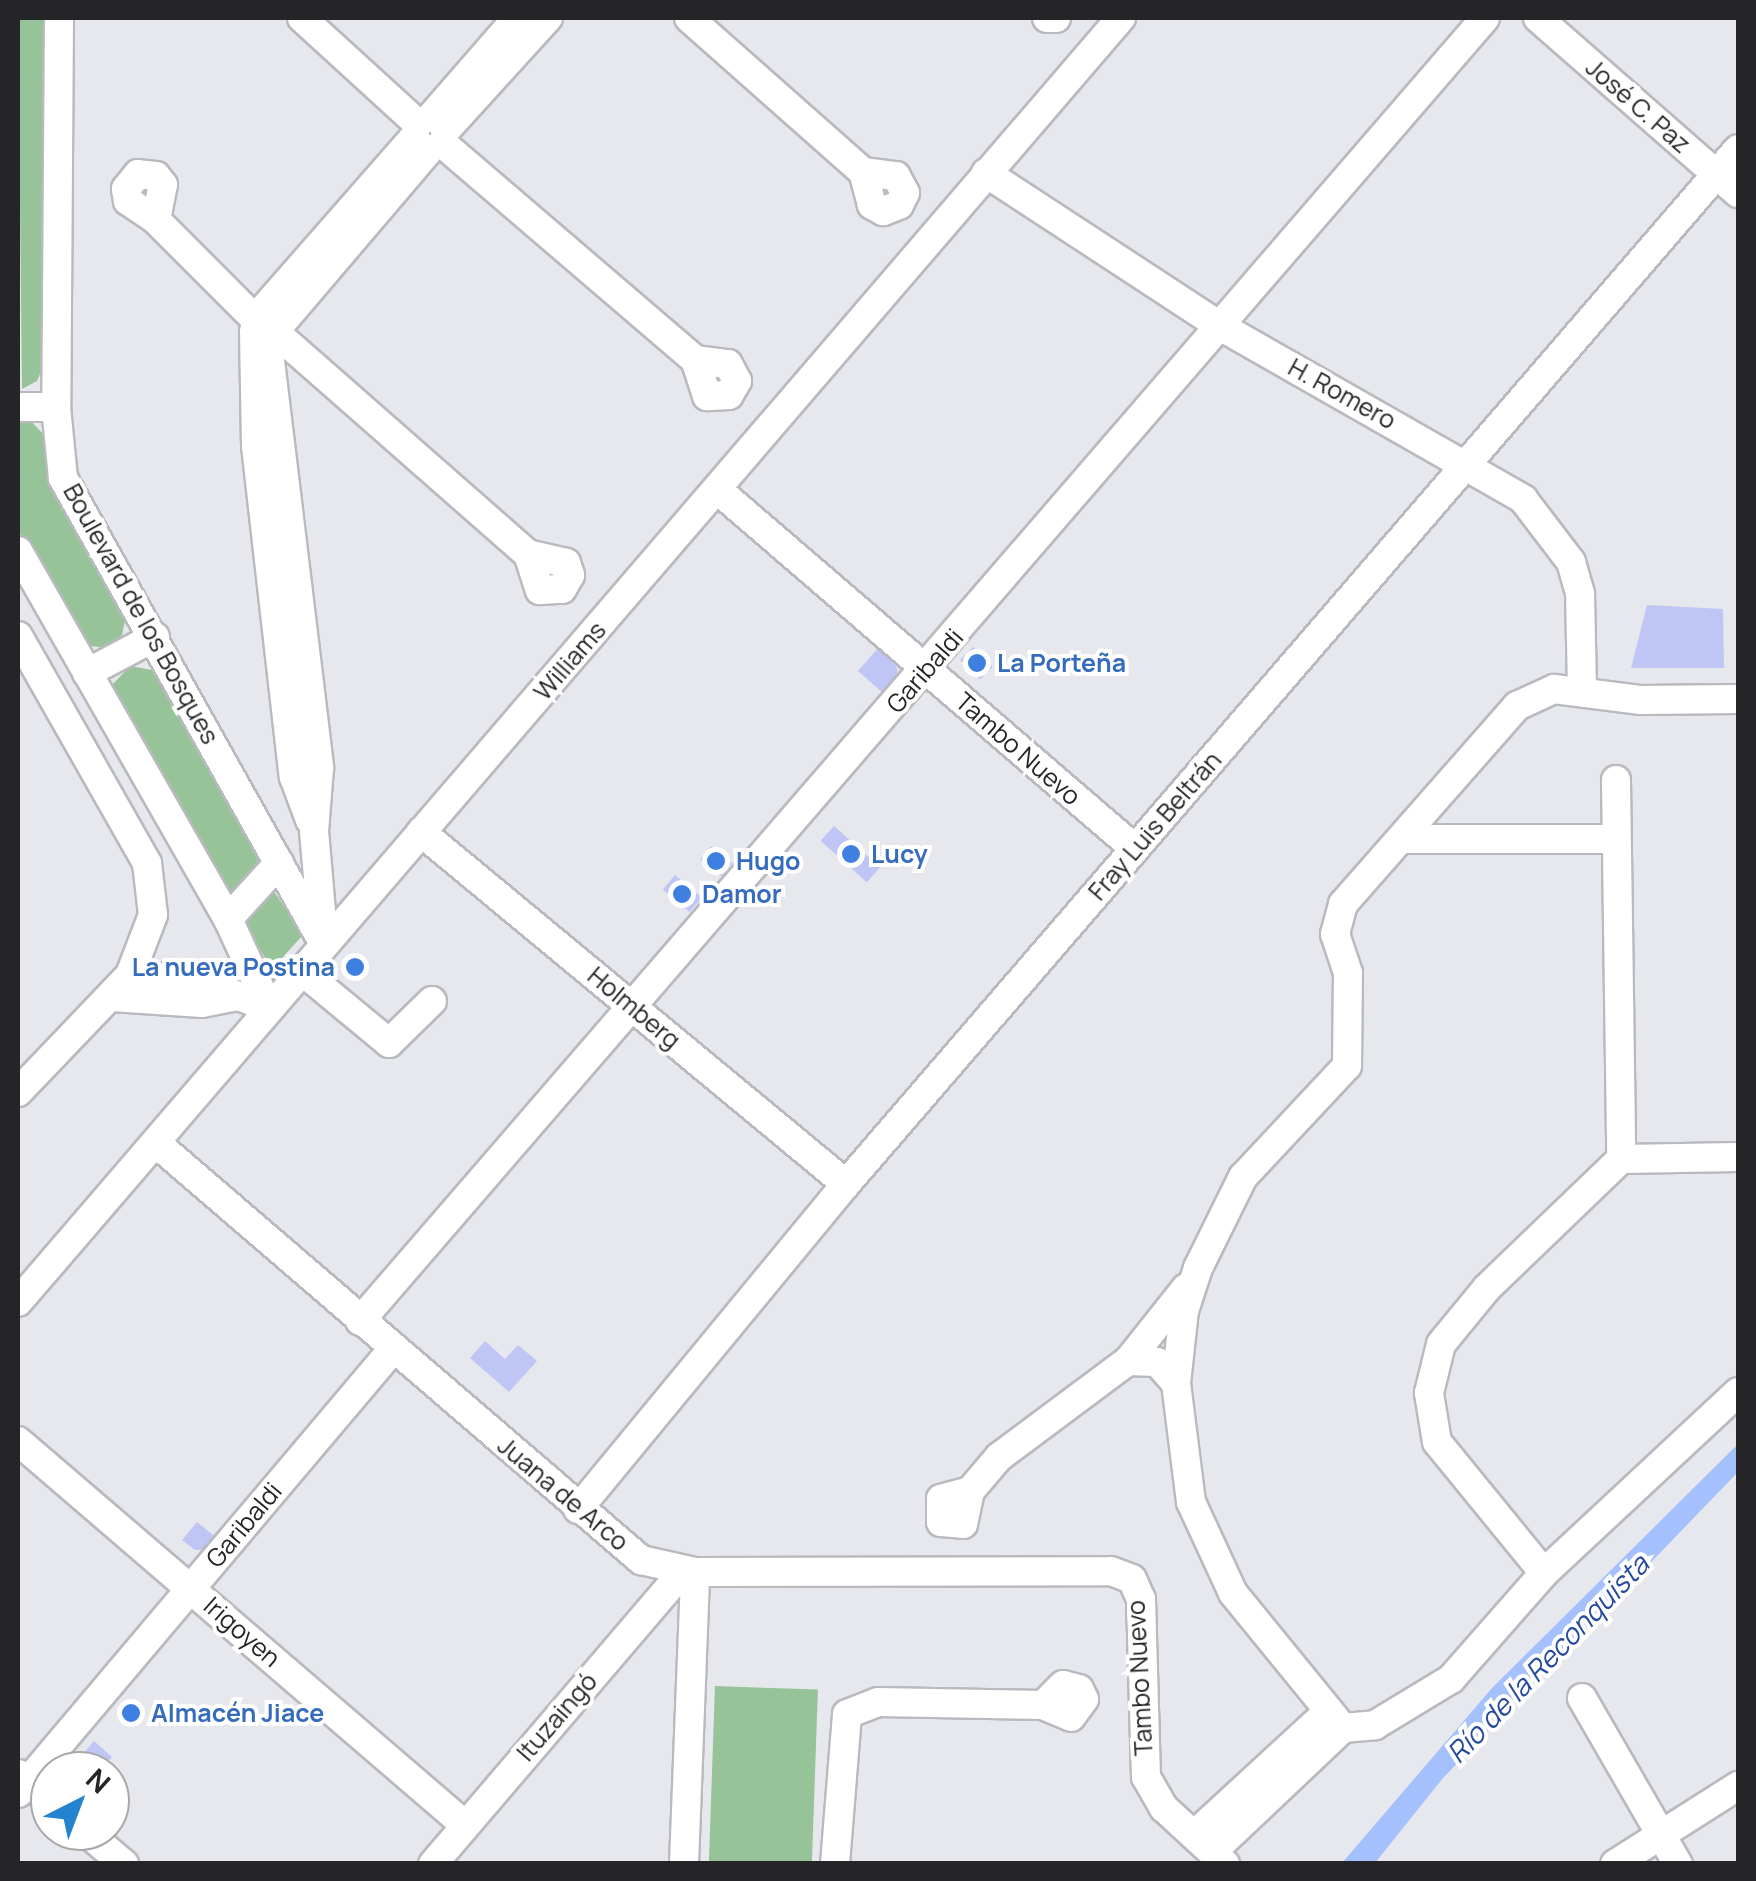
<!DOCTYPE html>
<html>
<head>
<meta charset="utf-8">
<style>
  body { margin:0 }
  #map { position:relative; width:1756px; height:1881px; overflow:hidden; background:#e7e8ed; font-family:Manrope,sans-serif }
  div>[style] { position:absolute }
  .green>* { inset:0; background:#96c498; transform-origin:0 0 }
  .water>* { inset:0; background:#a4c1fd }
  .building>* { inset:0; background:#bfc6f6; transform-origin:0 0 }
  .roads { filter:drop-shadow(2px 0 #b9babf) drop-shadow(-2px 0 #b9babf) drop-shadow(0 2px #b9babf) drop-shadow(0 -2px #b9babf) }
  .minor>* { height:28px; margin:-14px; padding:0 14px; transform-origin:14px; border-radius:14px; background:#fff }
  .dots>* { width:28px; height:28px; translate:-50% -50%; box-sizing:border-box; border:5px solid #fff; border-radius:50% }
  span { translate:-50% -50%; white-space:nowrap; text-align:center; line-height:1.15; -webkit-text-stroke:8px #fff; paint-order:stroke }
  .street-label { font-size:25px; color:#252527 }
  .shop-label { font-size:25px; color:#366cbe; font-weight:700 }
  .left { translate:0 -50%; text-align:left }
  .right { translate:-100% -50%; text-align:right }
  .water-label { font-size:28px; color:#26499d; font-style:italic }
  .frame { position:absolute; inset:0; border:20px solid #252527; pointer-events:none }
  .north { position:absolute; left:30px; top:1751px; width:100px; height:100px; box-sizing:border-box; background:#fff; border:2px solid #a8a8a9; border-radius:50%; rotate:42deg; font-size:28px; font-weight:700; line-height:40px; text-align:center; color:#252527 }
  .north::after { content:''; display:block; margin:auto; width:35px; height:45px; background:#2483cf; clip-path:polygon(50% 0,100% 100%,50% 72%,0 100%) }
</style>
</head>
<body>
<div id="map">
  <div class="green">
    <i style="clip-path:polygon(18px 18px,43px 18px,45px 362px,37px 381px,22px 389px)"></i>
    <i style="clip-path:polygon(18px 417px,28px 418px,43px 434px,53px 489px,125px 621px,122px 635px,106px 648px,91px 646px,77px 634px,18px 530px)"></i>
    <i style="clip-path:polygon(130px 666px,158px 671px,260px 857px,239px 893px,224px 891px,113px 697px,113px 684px)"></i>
    <i style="clip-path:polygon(273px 890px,303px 935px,272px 969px,244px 924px)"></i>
    <i style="left:715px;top:1686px;width:103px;height:177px;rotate:2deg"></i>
  </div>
  <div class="water">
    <i style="clip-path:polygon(1738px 1444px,1738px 1472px,1443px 1778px,1375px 1863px,1342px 1863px,1492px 1688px)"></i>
  </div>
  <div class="building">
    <i style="clip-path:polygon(1647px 605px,1723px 609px,1724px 668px,1631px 668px)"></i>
    <i style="clip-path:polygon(880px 646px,895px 659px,898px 675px,883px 693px,858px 671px)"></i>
    <i style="left:973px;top:647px;width:28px;height:18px;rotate:45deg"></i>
    <i style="left:834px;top:826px;width:62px;height:20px;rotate:42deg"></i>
    <i style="left:711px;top:846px;width:27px;height:17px;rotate:39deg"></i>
    <i style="left:675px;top:875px;width:35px;height:19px;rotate:40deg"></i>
    <i style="clip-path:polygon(485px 1341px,505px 1359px,518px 1345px,537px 1361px,509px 1392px,470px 1358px)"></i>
    <i style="clip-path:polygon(197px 1522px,218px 1539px,210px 1549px,195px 1550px,182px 1540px)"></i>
    <i style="left:128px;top:1699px;width:23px;height:17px;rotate:40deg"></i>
    <i style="clip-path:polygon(94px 1741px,112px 1757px,100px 1771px,78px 1760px)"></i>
  </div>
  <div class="roads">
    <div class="minor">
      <i style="left:59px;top:18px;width:389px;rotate:90.4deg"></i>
      <i style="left:56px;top:407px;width:71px;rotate:84.4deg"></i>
      <i style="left:63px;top:478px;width:534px;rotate:60.75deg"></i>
      <i style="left:302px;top:18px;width:157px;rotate:42.4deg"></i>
      <i style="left:689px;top:18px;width:232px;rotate:41.5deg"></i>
      <i style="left:863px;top:172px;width:33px;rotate:7deg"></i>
      <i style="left:896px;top:176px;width:19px;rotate:62deg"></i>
      <i style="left:905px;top:193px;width:13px;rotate:117deg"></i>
      <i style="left:899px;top:205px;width:17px;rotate:159deg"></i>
      <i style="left:883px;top:211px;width:13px;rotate:-151deg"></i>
      <i style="left:872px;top:205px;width:34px;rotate:-105deg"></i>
      <i style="left:1047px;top:18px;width:9px"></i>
      <i style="left:1538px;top:18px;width:266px;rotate:41.2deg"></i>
      <i style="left:430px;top:118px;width:133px;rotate:-49deg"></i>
      <i style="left:445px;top:131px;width:153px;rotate:-47.7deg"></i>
      <i style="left:442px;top:143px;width:333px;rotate:40.6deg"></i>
      <i style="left:695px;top:360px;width:33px;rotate:7deg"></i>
      <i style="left:728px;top:364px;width:19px;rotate:62deg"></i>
      <i style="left:737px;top:381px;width:16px;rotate:120deg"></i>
      <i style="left:729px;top:395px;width:22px;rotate:177deg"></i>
      <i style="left:707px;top:396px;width:38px;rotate:-108deg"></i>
      <i style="left:986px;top:173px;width:280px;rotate:33.2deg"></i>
      <i style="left:1220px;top:326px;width:349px;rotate:29.7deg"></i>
      <i style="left:1523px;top:499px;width:79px;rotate:52.7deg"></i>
      <i style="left:1571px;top:562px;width:33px;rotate:74deg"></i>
      <i style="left:1580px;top:594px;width:97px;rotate:88.8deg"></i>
      <i style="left:156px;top:220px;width:36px;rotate:-79deg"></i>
      <i style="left:163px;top:185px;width:11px;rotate:-128deg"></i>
      <i style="left:156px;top:176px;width:18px;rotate:-174deg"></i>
      <i style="left:138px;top:174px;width:19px;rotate:129deg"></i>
      <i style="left:126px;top:189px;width:12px;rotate:81deg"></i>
      <i style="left:128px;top:201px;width:34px;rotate:34deg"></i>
      <i style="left:156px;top:220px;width:139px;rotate:45deg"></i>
      <i style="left:261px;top:312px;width:234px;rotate:-48.8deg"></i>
      <i style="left:280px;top:325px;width:231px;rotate:-49.6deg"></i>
      <i style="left:254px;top:331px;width:115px;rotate:89deg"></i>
      <i style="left:256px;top:446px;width:333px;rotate:83.5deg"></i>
      <i style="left:294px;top:777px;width:46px;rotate:69.6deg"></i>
      <i style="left:276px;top:333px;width:335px;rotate:41.3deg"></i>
      <i style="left:528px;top:554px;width:38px;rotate:72deg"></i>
      <i style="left:540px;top:590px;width:22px;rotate:-3deg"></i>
      <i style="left:562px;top:589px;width:16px;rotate:-60deg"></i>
      <i style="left:570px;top:575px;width:13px;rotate:-108deg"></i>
      <i style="left:566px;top:563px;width:39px;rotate:-167deg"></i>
      <i style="left:273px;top:336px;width:25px;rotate:97deg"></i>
      <i style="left:270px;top:361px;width:410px;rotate:83.1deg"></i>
      <i style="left:319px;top:768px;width:63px;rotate:94.5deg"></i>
      <i style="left:314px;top:831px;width:102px;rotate:85deg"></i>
      <i style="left:18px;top:407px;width:38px"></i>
      <i style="left:719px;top:491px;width:549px;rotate:40.71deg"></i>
      <i style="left:18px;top:551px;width:424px;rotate:60.3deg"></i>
      <i style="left:228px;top:919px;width:98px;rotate:65.3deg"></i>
      <i style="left:18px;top:636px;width:261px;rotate:60.4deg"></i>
      <i style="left:147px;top:863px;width:52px;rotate:83.4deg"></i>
      <i style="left:153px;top:915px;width:64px;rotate:111deg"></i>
      <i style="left:130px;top:975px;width:162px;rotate:133.7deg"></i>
      <i style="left:87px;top:673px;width:77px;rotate:-27.9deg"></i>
      <i style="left:1616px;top:780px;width:379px;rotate:89.2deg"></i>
      <i style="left:421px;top:832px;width:552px;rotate:39.63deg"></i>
      <i style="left:1404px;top:839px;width:210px"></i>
      <i style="left:228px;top:919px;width:76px;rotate:-47.7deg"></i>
      <i style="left:302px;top:971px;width:113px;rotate:39.6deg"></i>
      <i style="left:389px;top:1043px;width:60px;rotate:-44.3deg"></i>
      <i style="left:130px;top:975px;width:73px;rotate:5.5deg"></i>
      <i style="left:203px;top:982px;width:71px;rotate:21.5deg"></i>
      <i style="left:112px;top:997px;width:90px;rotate:3.8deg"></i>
      <i style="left:202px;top:1003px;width:36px;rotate:-11deg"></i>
      <i style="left:156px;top:1143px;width:640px;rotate:40.69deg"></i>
      <i style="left:641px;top:1560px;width:55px;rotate:12.5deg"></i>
      <i style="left:695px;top:1572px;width:416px;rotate:-0.1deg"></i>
      <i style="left:1111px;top:1571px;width:22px;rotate:21deg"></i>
      <i style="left:1132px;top:1579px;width:22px;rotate:66deg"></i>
      <i style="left:1141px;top:1599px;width:178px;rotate:88.4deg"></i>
      <i style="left:1146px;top:1777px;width:36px;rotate:60deg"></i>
      <i style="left:1164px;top:1808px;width:83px;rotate:42.6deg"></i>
      <i style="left:18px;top:1302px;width:1693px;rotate:-49.34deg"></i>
      <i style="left:360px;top:1321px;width:1721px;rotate:-49.19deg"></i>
      <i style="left:1128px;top:1361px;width:93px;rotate:-51.5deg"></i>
      <i style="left:18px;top:1441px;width:589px;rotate:40.66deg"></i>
      <i style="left:970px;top:1491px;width:30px;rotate:165deg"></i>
      <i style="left:941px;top:1499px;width:23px;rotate:90deg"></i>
      <i style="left:941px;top:1522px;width:22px;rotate:5deg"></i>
      <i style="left:963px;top:1524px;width:34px;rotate:-78deg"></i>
      <i style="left:970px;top:1491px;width:45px;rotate:-49.5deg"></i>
      <i style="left:999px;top:1457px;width:161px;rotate:-36.7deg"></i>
      <i style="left:1128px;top:1361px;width:29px;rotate:2deg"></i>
      <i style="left:1157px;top:1362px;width:28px;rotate:48deg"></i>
      <i style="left:578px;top:1509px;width:421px;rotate:-50.5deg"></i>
      <i style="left:846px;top:1184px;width:1366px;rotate:-49.24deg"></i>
      <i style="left:1544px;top:1573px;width:169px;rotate:-129.2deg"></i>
      <i style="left:1437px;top:1442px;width:50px;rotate:-99.3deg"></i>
      <i style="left:1429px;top:1393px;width:50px;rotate:-76.2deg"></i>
      <i style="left:1441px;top:1344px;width:72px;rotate:-50.6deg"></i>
      <i style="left:1487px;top:1288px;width:186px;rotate:-43.9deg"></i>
      <i style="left:1621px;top:1159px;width:117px;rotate:-1deg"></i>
      <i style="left:1582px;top:1698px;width:192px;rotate:60deg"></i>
      <i style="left:1343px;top:1728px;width:174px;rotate:-129.2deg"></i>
      <i style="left:1233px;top:1593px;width:100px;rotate:-114.8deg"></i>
      <i style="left:1191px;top:1502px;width:120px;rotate:-97.2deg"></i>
      <i style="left:1176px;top:1383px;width:72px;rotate:-83.7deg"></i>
      <i style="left:1184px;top:1311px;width:45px;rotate:-72deg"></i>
      <i style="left:1198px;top:1268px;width:102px;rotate:-63.7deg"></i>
      <i style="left:1243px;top:1177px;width:152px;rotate:-46.9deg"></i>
      <i style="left:1347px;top:1066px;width:93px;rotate:-89.4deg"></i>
      <i style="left:1348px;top:973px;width:41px;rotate:-108.4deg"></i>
      <i style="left:1335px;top:934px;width:31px;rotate:-75deg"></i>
      <i style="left:1343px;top:904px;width:264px;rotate:-48.7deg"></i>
      <i style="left:1517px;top:706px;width:41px;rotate:-24.7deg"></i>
      <i style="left:1554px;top:689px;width:88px;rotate:7.2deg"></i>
      <i style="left:1641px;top:700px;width:97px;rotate:-0.6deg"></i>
      <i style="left:18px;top:1774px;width:42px;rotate:40.2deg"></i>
      <i style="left:18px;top:1793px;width:581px;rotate:-49.82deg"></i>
      <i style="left:85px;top:1831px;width:51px;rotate:40.2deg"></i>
      <i style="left:1194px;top:1835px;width:183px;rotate:-42.6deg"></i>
      <i style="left:1212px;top:1852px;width:180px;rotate:-43.4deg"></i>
      <i style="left:1343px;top:1728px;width:32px;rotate:-5deg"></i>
      <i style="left:1375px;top:1725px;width:89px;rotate:-31.2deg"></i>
      <i style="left:1451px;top:1679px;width:141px;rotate:-48.7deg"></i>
      <i style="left:1544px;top:1573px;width:265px;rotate:-43deg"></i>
      <i style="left:433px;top:1864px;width:384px;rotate:-49.5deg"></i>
      <i style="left:684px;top:1864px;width:292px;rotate:-87.8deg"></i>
      <i style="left:835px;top:1864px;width:150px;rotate:-85.4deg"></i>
      <i style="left:847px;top:1714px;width:33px;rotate:-21deg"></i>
      <i style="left:878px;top:1702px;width:165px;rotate:1deg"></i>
      <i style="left:1043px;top:1705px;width:30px;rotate:23deg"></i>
      <i style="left:1071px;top:1717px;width:22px;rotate:-54deg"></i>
      <i style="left:1084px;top:1699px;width:11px;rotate:-117deg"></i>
      <i style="left:1079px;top:1689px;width:16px;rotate:-166deg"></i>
      <i style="left:1063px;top:1685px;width:28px;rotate:135deg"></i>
      <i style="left:1615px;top:1864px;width:146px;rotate:-32.4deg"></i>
    </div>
  </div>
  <div class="dots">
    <i style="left:977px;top:663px;background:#3f7fe0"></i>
    <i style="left:851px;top:854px;background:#3f7fe0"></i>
    <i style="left:716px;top:861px;background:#3f7fe0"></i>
    <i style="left:682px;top:894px;background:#3f7fe0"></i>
    <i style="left:355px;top:967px;background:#3f7fe0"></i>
    <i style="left:131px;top:1713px;background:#3f7fe0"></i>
  </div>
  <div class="street-label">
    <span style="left:1638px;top:106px;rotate:41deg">José C. Paz</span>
    <span style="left:1342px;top:394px;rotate:29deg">H. Romero</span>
    <span style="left:141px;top:614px;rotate:61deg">Boulevard de los Bosques</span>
    <span style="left:570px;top:661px;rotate:-49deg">Williams</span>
    <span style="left:925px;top:671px;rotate:-49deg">Garibaldi</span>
    <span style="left:1018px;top:749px;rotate:41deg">Tambo Nuevo</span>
    <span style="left:1155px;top:826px;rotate:-49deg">Fray Luis Beltrán</span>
    <span style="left:634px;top:1008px;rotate:40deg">Holmberg</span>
    <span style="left:563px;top:1494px;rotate:40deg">Juana de Arco</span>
    <span style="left:244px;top:1525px;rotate:-50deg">Garibaldi</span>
    <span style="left:242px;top:1632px;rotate:41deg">Irigoyen</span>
    <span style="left:1140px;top:1678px;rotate:-93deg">Tambo Nuevo</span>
    <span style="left:557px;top:1717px;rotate:-49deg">Ituzaingó</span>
  </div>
  <div class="shop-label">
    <span class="left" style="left:997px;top:663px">La Porteña</span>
    <span class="left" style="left:871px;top:854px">Lucy</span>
    <span class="left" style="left:736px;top:861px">Hugo</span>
    <span class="left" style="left:702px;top:894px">Damor</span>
    <span class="right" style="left:335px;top:967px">La nueva Postina</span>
    <span class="left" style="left:151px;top:1713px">Almacén Jiace</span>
  </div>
  <div class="water-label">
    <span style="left:1547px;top:1658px;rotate:-46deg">Río de la Reconquista</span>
  </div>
  <div class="frame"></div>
  <div class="north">N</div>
</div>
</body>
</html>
